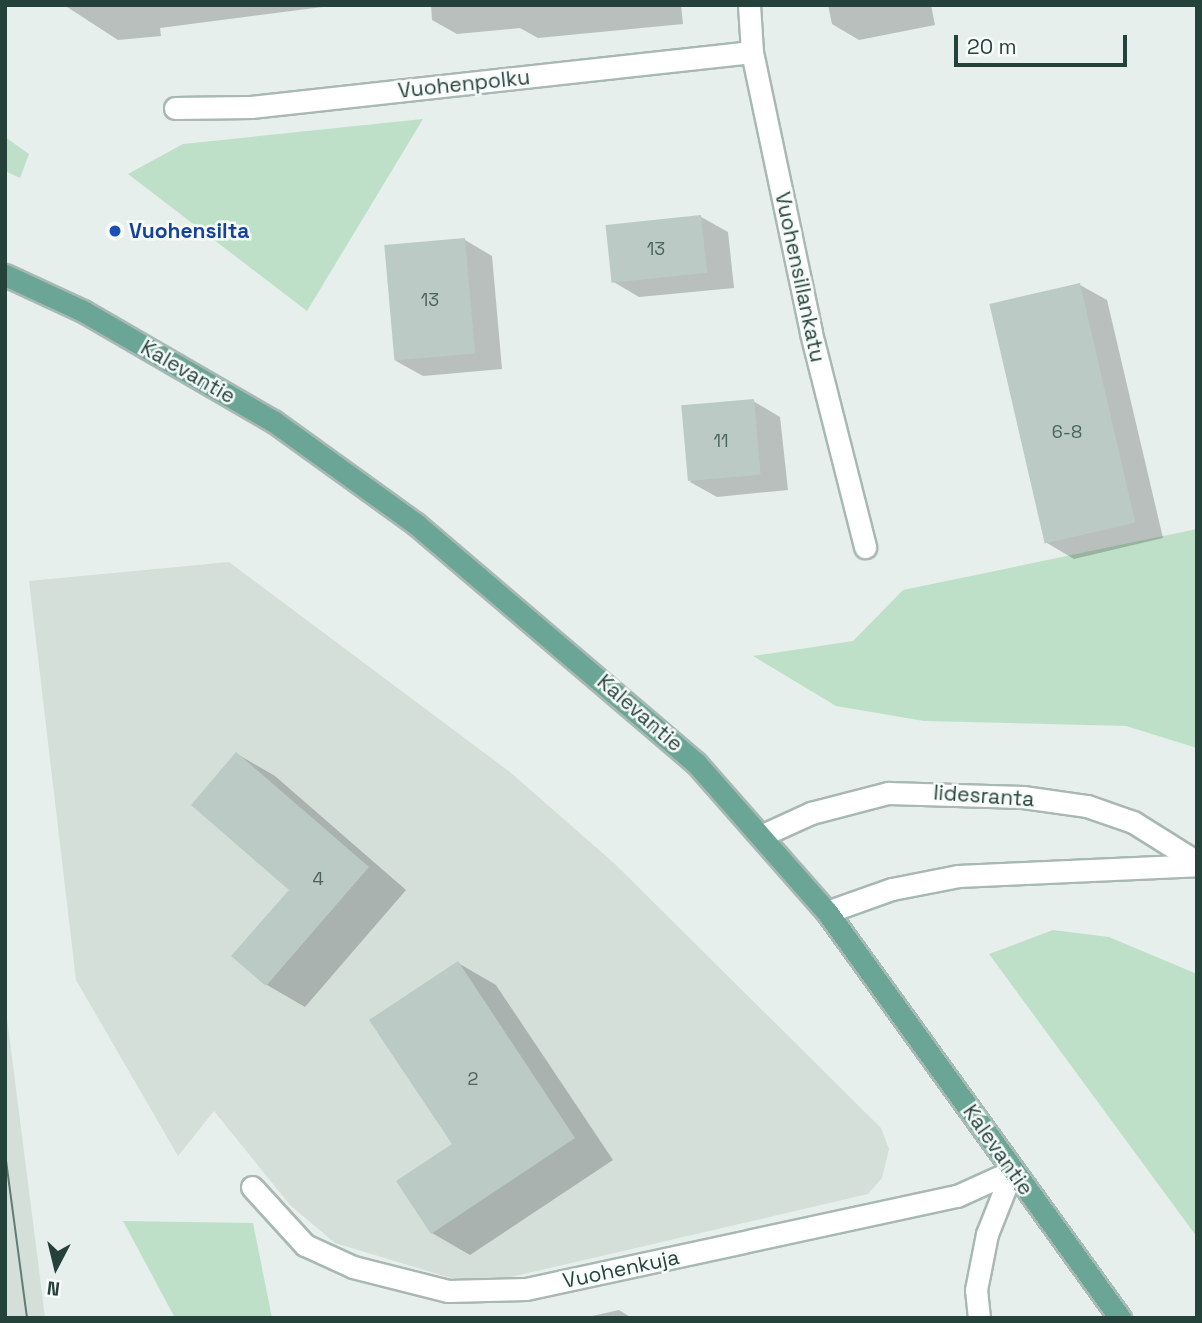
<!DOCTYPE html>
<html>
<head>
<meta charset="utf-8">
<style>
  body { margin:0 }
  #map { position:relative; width:1202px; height:1323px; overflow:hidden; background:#e6efeb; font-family:"Space Grotesk",sans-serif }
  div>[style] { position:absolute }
  .built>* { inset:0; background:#d4dfda }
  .green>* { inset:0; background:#bfe0c8 }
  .shadow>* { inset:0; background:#0003 }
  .building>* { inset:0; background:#bbcac4; transform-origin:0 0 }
  .roads { filter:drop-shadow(2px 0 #a8b8b2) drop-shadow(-2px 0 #a8b8b2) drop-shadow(0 2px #a8b8b2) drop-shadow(0 -2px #a8b8b2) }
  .minor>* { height:21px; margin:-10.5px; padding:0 10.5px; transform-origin:10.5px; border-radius:10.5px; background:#fff }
  .secondary>* { height:21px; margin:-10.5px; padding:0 10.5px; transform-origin:10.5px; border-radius:10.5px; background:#fff }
  .primary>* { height:21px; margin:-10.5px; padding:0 10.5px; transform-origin:10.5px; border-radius:10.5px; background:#6aa596 }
  .tram>* { height:2px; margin:-1px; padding:0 1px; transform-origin:1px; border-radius:1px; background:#5f7d75 }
  .dots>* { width:19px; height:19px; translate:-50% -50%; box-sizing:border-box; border:4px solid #f7fbf9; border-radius:50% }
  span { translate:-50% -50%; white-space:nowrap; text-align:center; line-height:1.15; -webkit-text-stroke:5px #f7fbf9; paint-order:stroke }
  .number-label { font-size:18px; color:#4a645c }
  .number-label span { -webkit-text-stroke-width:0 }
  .street-label { font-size:21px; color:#24423a }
  .transit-label { font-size:21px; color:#164399; font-weight:700 }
  .left { translate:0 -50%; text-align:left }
  .frame { position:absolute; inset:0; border:7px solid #24423a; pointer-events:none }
  .north { position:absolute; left:21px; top:1232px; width:70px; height:70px; -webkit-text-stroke:5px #f7fbf9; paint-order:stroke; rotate:187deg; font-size:19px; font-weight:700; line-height:28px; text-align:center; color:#24423a }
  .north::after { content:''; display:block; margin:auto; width:24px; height:32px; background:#24423a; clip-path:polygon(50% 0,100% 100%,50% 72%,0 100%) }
  .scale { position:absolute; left:954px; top:35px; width:173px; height:32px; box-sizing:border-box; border:4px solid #24423a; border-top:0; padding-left:9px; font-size:21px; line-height:24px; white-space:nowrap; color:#24423a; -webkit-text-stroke:5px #f7fbf9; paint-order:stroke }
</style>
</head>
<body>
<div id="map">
  <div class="built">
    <i style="clip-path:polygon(229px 562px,510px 772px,615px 864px,881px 1128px,889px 1149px,882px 1178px,868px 1194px,511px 1277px,454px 1279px,335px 1243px,290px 1205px,214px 1111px,178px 1156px,76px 980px,29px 581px)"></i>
    <i style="clip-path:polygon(5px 1003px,39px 1269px,45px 1318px,5px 1318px)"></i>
  </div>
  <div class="green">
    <i style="clip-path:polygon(423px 119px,307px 311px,128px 174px,183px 144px)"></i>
    <i style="clip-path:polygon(5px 137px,29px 154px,20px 178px,5px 171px)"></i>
    <i style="clip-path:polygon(1197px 529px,1197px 748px,1126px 726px,924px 721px,836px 706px,753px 656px,853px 641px,903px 590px)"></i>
    <i style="clip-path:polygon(1053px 930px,1109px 937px,1197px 974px,1197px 1237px,989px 954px)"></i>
    <i style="clip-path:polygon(123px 1221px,253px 1223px,272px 1318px,175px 1318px)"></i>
  </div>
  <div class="shadow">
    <i style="clip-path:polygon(338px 5px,160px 28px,161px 36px,118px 40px,64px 5px)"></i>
    <i style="clip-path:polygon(431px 5px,681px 5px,683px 24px,538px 38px,520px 28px,457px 34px,432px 20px)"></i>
    <i style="clip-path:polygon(828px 5px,931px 5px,935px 25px,859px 40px,832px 24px)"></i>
    <i style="clip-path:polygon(701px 217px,728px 232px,734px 288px,639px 297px,612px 281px)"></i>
    <i style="clip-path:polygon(465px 240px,492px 256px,502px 369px,423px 376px,396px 361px)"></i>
    <i style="clip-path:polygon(1080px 285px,1107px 300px,1163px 538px,1074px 559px,1047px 543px)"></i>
    <i style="clip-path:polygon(753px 401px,780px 417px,788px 490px,717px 497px,690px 482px)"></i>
    <i style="clip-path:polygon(237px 754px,275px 776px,406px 890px,305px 1007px,267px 985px,291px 889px)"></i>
    <i style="clip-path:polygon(458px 963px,496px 985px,613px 1160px,470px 1255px,432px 1233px,455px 1145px)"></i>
    <i style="clip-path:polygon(619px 1310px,632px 1318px,583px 1318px)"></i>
  </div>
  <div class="building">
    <i style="left:701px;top:215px;width:58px;height:96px;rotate:84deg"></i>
    <i style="left:465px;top:238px;width:116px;height:81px;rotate:85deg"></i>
    <i style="left:1080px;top:283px;width:246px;height:93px;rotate:77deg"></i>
    <i style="left:754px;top:399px;width:76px;height:73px;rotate:85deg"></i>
    <i style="clip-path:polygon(236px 752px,369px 867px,266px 986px,231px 956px,289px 890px,191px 805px)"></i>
    <i style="clip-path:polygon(458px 961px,575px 1138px,431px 1234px,396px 1181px,452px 1144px,369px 1020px)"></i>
  </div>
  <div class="roads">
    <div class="minor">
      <i style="left:749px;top:5px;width:47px;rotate:86.3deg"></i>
      <i style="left:752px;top:52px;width:287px;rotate:78.1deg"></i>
      <i style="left:811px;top:333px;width:221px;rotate:75.8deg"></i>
      <i style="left:175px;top:108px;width:76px;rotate:-0.8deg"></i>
      <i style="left:251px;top:107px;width:504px;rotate:-6.26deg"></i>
      <i style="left:252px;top:1187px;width:79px;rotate:47.6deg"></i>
      <i style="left:305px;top:1245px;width:53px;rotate:24.6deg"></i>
      <i style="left:353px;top:1267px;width:98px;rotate:14.2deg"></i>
      <i style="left:448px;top:1291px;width:78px;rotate:-1.5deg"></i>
      <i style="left:526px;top:1289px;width:441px;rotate:-12.2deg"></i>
      <i style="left:957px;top:1196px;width:60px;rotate:-24.4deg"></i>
      <i style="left:979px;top:1318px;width:28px;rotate:-96deg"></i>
      <i style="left:976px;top:1290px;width:57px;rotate:-78.9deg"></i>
      <i style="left:987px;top:1234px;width:68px;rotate:-68.4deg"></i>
    </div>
    <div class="secondary">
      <i style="left:765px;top:834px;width:51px;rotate:-24.5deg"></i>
      <i style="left:811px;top:813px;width:80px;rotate:-14.6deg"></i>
      <i style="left:888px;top:793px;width:135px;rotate:1.7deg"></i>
      <i style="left:1023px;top:797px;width:65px;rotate:8deg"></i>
      <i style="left:1087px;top:806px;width:49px;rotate:19.2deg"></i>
      <i style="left:1133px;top:822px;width:75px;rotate:32deg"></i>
      <i style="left:827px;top:912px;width:69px;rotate:-19.5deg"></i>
      <i style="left:892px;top:889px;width:67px;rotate:-11.1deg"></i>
      <i style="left:958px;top:876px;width:239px;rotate:-2.6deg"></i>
    </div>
    <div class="primary">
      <i style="left:5px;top:275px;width:86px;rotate:24.8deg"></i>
      <i style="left:83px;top:311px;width:220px;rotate:30.1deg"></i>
      <i style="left:273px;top:421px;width:176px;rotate:35.8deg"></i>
      <i style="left:416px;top:524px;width:368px;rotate:40.5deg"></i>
      <i style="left:696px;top:763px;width:198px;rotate:48.7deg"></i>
      <i style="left:827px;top:912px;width:501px;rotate:54.18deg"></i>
    </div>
  </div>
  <div class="tram">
    <i style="left:5px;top:1153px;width:166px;rotate:82.4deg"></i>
  </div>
  <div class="dots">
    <i style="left:115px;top:231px;background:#1a4fb4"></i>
  </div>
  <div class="number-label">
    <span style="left:656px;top:249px">13</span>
    <span style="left:430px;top:300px">13</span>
    <span style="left:1067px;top:432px">6-8</span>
    <span style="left:721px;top:441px">11</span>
    <span style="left:318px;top:879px">4</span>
    <span style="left:473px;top:1079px">2</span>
  </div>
  <div class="street-label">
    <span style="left:464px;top:84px;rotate:-6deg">Vuohenpolku</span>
    <span style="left:800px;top:277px;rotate:78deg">Vuohensillankatu</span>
    <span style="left:188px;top:372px;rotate:30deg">Kalevantie</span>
    <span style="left:640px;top:713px;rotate:41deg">Kalevantie</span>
    <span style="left:984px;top:796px;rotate:4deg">Iidesranta</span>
    <span style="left:998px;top:1150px;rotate:55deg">Kalevantie</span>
    <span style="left:621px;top:1269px;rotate:-12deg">Vuohenkuja</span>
  </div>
  <div class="transit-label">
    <span class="left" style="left:129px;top:231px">Vuohensilta</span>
  </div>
  <div class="frame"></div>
  <div class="north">N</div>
  <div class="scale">20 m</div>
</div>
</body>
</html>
